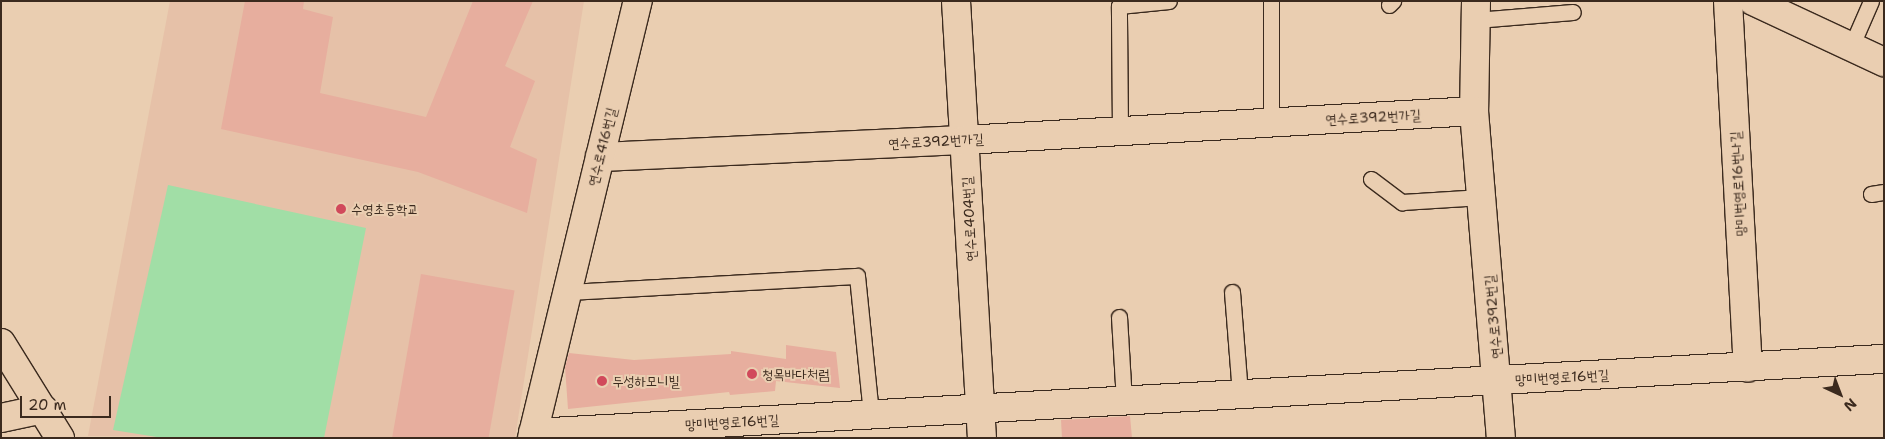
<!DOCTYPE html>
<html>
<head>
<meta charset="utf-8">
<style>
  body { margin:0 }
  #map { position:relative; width:1885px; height:439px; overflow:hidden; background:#eaceb1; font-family:"Shantell Sans","Poor Story",sans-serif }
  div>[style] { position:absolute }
  .built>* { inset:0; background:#e6c1a8 }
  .green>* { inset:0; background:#a1dea6 }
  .building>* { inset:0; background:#e7ae9e; transform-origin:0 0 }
  .roads { filter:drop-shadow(1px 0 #3b2a1e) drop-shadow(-1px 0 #3b2a1e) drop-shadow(0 1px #3b2a1e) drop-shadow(0 -1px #3b2a1e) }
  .service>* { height:15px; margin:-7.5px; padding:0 7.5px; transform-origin:7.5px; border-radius:7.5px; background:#eaceb1 }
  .minor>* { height:28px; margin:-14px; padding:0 14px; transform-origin:14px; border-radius:14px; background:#eaceb1 }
  .dots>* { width:14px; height:14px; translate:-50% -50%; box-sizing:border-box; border:2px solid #eaceb1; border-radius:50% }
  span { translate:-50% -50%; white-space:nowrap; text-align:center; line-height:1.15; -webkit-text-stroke:4px #eaceb1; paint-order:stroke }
  .street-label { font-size:14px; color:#3b2a1e }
  .poi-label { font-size:14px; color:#3b2a1e }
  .left { translate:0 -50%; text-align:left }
  .frame { position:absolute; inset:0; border:2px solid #3b2a1e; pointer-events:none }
  .north { position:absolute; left:1815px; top:369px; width:50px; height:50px; -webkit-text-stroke:4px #eaceb1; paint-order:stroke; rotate:137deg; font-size:14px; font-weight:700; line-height:20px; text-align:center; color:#3b2a1e }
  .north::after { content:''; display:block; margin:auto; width:18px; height:22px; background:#3b2a1e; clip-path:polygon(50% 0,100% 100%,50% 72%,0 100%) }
  .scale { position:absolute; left:20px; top:396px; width:91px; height:22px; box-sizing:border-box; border:2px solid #3b2a1e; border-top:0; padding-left:6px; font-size:15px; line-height:18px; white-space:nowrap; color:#3b2a1e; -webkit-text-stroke:4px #eaceb1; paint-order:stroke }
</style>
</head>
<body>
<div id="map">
  <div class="built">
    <i style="clip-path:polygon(170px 1px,584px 1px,515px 438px,88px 436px)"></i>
  </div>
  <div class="green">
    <i style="clip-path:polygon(168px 185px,366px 228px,324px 438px,163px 438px,113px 430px)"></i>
  </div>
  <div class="building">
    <i style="clip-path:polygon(245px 1px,304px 1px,303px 9px,333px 17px,320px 93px,426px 117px,473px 1px,533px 1px,505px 66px,535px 81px,510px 147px,537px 159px,527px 213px,418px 172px,221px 129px)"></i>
    <i style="left:421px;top:274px;width:95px;height:167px;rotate:10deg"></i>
    <i style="clip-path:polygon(786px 345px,836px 352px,840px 388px,776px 381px,775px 391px,730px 395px,729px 392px,568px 409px,565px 367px,569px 353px,634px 360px,731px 354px,731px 351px,786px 359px)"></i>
    <i style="clip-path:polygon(1130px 416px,1132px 438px,1062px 438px,1061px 420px)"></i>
  </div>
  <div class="roads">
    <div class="service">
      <i style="left:1271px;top:1px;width:122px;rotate:90deg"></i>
      <i style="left:1389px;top:5px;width:6px;rotate:-45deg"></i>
      <i style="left:1476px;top:20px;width:97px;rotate:-4.7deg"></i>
      <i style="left:1851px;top:47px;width:50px;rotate:-66.5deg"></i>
      <i style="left:1120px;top:131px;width:125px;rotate:-90.5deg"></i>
      <i style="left:1119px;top:6px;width:50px;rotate:-5.7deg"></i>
      <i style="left:1371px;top:179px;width:39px;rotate:37deg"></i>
      <i style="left:1402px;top:202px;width:80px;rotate:-3.6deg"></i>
      <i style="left:1871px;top:194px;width:13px;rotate:-9deg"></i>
      <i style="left:567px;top:292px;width:290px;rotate:-3.2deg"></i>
      <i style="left:857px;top:276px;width:140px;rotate:84.2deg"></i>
      <i style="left:1232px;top:292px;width:102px;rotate:85.5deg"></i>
      <i style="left:1119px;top:317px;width:84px;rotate:86.6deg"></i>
    </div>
    <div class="minor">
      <i style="left:956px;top:1px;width:438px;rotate:86.6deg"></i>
      <i style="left:1476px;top:1px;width:110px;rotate:91deg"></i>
      <i style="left:1474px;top:111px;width:328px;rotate:85.3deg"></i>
      <i style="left:1728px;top:1px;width:367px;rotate:86.9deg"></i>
      <i style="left:1753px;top:1px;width:145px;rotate:25deg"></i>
      <i style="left:600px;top:157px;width:364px;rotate:-2.7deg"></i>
      <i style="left:964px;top:140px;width:511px;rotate:-3.25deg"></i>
      <i style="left:1px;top:343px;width:112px;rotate:58.2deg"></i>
      <i style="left:1px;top:418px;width:43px;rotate:-12.1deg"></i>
      <i style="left:533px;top:433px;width:1353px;rotate:-3.14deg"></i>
      <i style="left:532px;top:438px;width:450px;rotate:-76.4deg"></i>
    </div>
  </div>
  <div class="dots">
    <i style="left:341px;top:209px;background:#d1495b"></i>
    <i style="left:752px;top:374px;background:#d1495b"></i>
    <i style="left:602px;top:381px;background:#d1495b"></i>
  </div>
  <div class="street-label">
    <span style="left:1373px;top:117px;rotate:-3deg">연수로392번가길</span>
    <span style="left:936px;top:141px;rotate:-3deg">연수로392번가길</span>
    <span style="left:602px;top:147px;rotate:-76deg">연수로416번길</span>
    <span style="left:1738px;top:184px;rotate:-93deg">망미번영로16번나길</span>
    <span style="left:969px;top:219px;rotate:-93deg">연수로404번길</span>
    <span style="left:1493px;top:317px;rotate:-95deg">연수로392번길</span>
    <span style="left:1562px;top:377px;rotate:-3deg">망미번영로16번길</span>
    <span style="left:732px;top:422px;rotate:-3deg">망미번영로16번길</span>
  </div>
  <div class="poi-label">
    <span class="left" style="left:351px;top:209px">수영초등학교</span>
    <span class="left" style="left:762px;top:374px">청목바다처럼</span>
    <span class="left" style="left:612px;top:381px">두성하모니빌</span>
  </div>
  <div class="frame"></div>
  <div class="north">N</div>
  <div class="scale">20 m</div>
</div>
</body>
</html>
